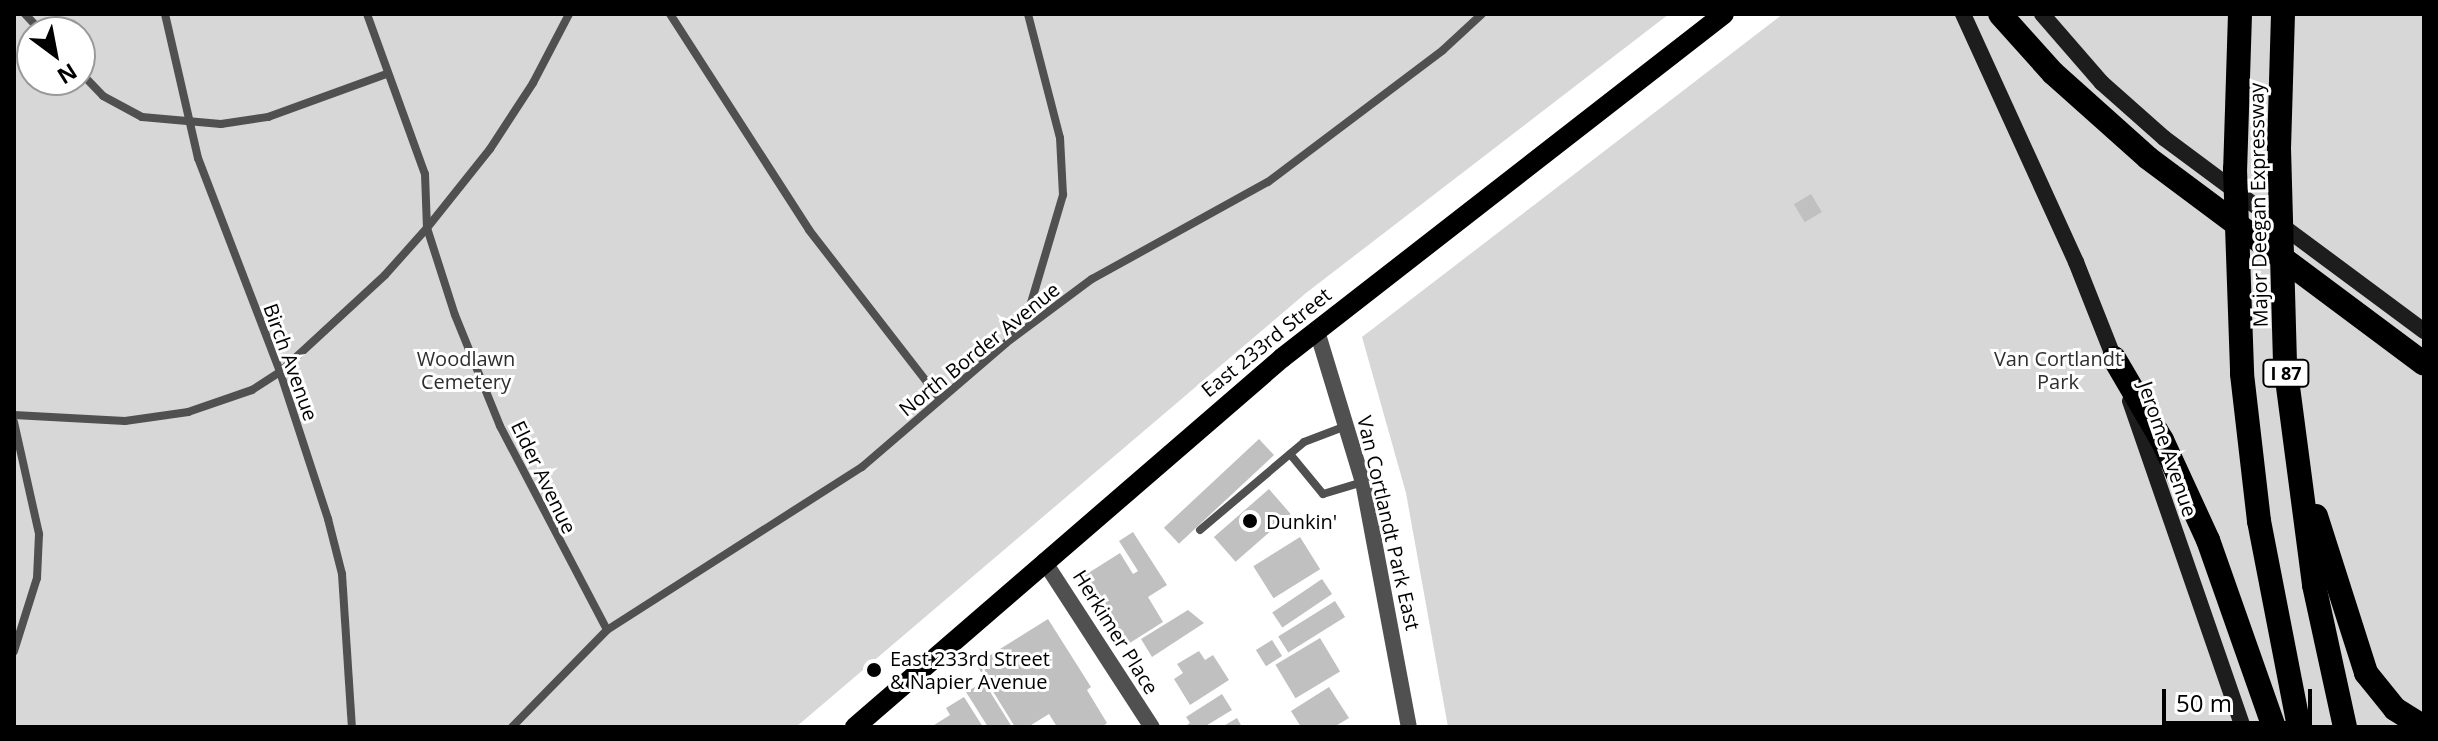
<!DOCTYPE html>
<html>
<head>
<meta charset="utf-8">
<style>
  body { margin:0 }
  #map { position:relative; width:2438px; height:741px; overflow:hidden; background:#fff; font-family:"Open Sans",sans-serif }
  div>[style] { position:absolute }
  .green>* { inset:0; background:#d7d7d7 }
  .building>* { inset:0; background:#c0c0c0; transform-origin:0 0 }
  .service>* { height:8px; margin:-4px; padding:0 4px; transform-origin:4px; border-radius:4px; background:#505050 }
  .minor>* { height:16px; margin:-8px; padding:0 8px; transform-origin:8px; border-radius:8px; background:#505050 }
  .tertiary>* { height:16px; margin:-8px; padding:0 8px; transform-origin:8px; border-radius:8px; background:#505050 }
  .secondary>* { height:16px; margin:-8px; padding:0 8px; transform-origin:8px; border-radius:8px; background:#1d1d1d }
  .primary>* { height:20px; margin:-10px; padding:0 10px; transform-origin:10px; border-radius:10px; background:#000 }
  .motorway>* { height:24px; margin:-12px; padding:0 12px; transform-origin:12px; border-radius:12px; background:#000 }
  .dots>* { width:22px; height:22px; translate:-50% -50%; box-sizing:border-box; border:4px solid #fff; border-radius:50% }
  span { translate:-50% -50%; white-space:nowrap; text-align:center; line-height:1.15; -webkit-text-stroke:6px #fff; paint-order:stroke }
  .shield-label span { padding:2px 6px; background:#fff; border:2px solid; border-radius:6px; -webkit-text-stroke-width:0 }
  .shield-label { font-size:18px; color:#000; font-weight:700 }
  .street-label { font-size:20px; color:#000 }
  .park-label { font-size:20px; color:#2e2e2e }
  .poi-label { font-size:20px; color:#000 }
  .left { translate:0 -50%; text-align:left }
  .frame { position:absolute; inset:0; border:16px solid #000; pointer-events:none }
  .north { position:absolute; left:16px; top:16px; width:80px; height:80px; box-sizing:border-box; background:#fff; border:2px solid #999; border-radius:50%; rotate:148deg; font-size:22px; font-weight:700; line-height:32px; text-align:center; color:#000 }
  .north::after { content:''; display:block; margin:auto; width:28px; height:36px; background:#000; clip-path:polygon(50% 0,100% 100%,50% 72%,0 100%) }
  .scale { position:absolute; left:2162px; top:689px; width:150px; height:36px; box-sizing:border-box; border:4px solid #000; border-top:0; padding-left:10px; font-size:24px; line-height:28px; white-space:nowrap; color:#000; -webkit-text-stroke:6px #fff; paint-order:stroke }
</style>
</head>
<body>
<div id="map">
  <div class="green">
    <i style="clip-path:polygon(evenodd,14px 14px,1669px 14px,1306px 293px,796px 727px,14px 727px,14px 14px,32px 32px,80px 32px,80px 80px,32px 80px,32px 32px)"></i>
    <i style="clip-path:polygon(1783px 14px,2424px 14px,2424px 727px,1448px 727px,1406px 493px,1362px 337px)"></i>
  </div>
  <div class="building">
    <i style="left:1811px;top:194px;width:21px;height:20px;rotate:59deg"></i>
    <i style="left:1259px;top:439px;width:22px;height:130px;rotate:47deg"></i>
    <i style="left:1269px;top:489px;width:33px;height:73px;rotate:49deg"></i>
    <i style="clip-path:polygon(1133px 532px,1167px 585px,1148px 597px,1163px 622px,1125px 646px,1082px 577px,1120px 553px,1133px 574px,1138px 571px,1119px 541px)"></i>
    <i style="left:1300px;top:537px;width:38px;height:55px;rotate:58deg"></i>
    <i style="left:1322px;top:579px;width:18px;height:60px;rotate:56deg"></i>
    <i style="left:1335px;top:601px;width:19px;height:67px;rotate:58deg"></i>
    <i style="clip-path:polygon(1188px 610px,1204px 623px,1152px 657px,1141px 639px)"></i>
    <i style="clip-path:polygon(1048px 619px,1091px 687px,1087px 690px,1107px 723px,1102px 727px,1057px 727px,1049px 714px,1028px 727px,1015px 727px,976px 664px)"></i>
    <i style="left:1320px;top:638px;width:39px;height:52px;rotate:59deg"></i>
    <i style="left:1272px;top:640px;width:19px;height:19px;rotate:58deg"></i>
    <i style="clip-path:polygon(1199px 651px,1205px 660px,1213px 655px,1229px 680px,1190px 705px,1174px 679px,1183px 673px,1177px 664px)"></i>
    <i style="clip-path:polygon(984px 682px,1012px 727px,988px 727px,966px 692px)"></i>
    <i style="clip-path:polygon(1329px 687px,1349px 718px,1334px 727px,1301px 727px,1291px 711px)"></i>
    <i style="clip-path:polygon(1222px 694px,1232px 710px,1204px 727px,1184px 727px,1190px 723px,1186px 717px)"></i>
    <i style="clip-path:polygon(964px 697px,983px 727px,931px 727px,950px 715px,946px 708px)"></i>
    <i style="clip-path:polygon(1237px 718px,1242px 727px,1222px 727px)"></i>
  </div>
  <div class="service">
    <i style="left:25px;top:14px;width:25px;rotate:47deg"></i>
    <i style="left:165px;top:14px;width:148px;rotate:77.1deg"></i>
    <i style="left:198px;top:158px;width:229px;rotate:69deg"></i>
    <i style="left:280px;top:372px;width:155px;rotate:71.9deg"></i>
    <i style="left:328px;top:519px;width:57px;rotate:75.7deg"></i>
    <i style="left:342px;top:574px;width:153px;rotate:86.3deg"></i>
    <i style="left:367px;top:14px;width:170px;rotate:70.1deg"></i>
    <i style="left:425px;top:174px;width:54px;rotate:87.9deg"></i>
    <i style="left:427px;top:228px;width:91px;rotate:72.2deg"></i>
    <i style="left:455px;top:315px;width:120px;rotate:67.9deg"></i>
    <i style="left:500px;top:426px;width:230px;rotate:62.3deg"></i>
    <i style="left:670px;top:14px;width:257px;rotate:57.2deg"></i>
    <i style="left:809px;top:230px;width:214px;rotate:52.2deg"></i>
    <i style="left:80px;top:72px;width:33px;rotate:46deg"></i>
    <i style="left:103px;top:96px;width:44px;rotate:28.3deg"></i>
    <i style="left:142px;top:117px;width:79px;rotate:5.1deg"></i>
    <i style="left:221px;top:124px;width:48px;rotate:-8.5deg"></i>
    <i style="left:268px;top:117px;width:126px;rotate:-20deg"></i>
    <i style="left:1009px;top:338px;width:41px;rotate:-57.8deg"></i>
    <i style="left:1031px;top:303px;width:113px;rotate:-73.5deg"></i>
    <i style="left:1063px;top:195px;width:57px;rotate:-93deg"></i>
    <i style="left:1060px;top:138px;width:128px;rotate:-104.5deg"></i>
    <i style="left:14px;top:415px;width:111px;rotate:3.1deg"></i>
    <i style="left:125px;top:421px;width:64px;rotate:-8.1deg"></i>
    <i style="left:188px;top:412px;width:68px;rotate:-19deg"></i>
    <i style="left:252px;top:390px;width:33px;rotate:-33deg"></i>
    <i style="left:280px;top:372px;width:143px;rotate:-42.7deg"></i>
    <i style="left:385px;top:275px;width:63px;rotate:-48.2deg"></i>
    <i style="left:427px;top:228px;width:101px;rotate:-51.4deg"></i>
    <i style="left:490px;top:149px;width:79px;rotate:-56.9deg"></i>
    <i style="left:533px;top:83px;width:78px;rotate:-62.4deg"></i>
    <i style="left:14px;top:422px;width:115px;rotate:77.4deg"></i>
    <i style="left:39px;top:534px;width:44px;rotate:92.6deg"></i>
    <i style="left:37px;top:578px;width:77px;rotate:107.5deg"></i>
    <i style="left:1290px;top:454px;width:52px;rotate:50.5deg"></i>
    <i style="left:1323px;top:494px;width:42px;rotate:-16.7deg"></i>
    <i style="left:1200px;top:530px;width:136px;rotate:-40.2deg"></i>
    <i style="left:1304px;top:442px;width:45px;rotate:-20.9deg"></i>
    <i style="left:512px;top:727px;width:136px;rotate:-45.6deg"></i>
    <i style="left:607px;top:630px;width:303px;rotate:-32.6deg"></i>
    <i style="left:862px;top:467px;width:190px;rotate:-40.7deg"></i>
    <i style="left:1006px;top:343px;width:107px;rotate:-36.7deg"></i>
    <i style="left:1092px;top:279px;width:201px;rotate:-28.9deg"></i>
    <i style="left:1268px;top:182px;width:219px;rotate:-37deg"></i>
    <i style="left:1443px;top:50px;width:53px;rotate:-42.7deg"></i>
  </div>
  <div class="minor">
    <i style="left:1044px;top:561px;width:198px;rotate:57deg"></i>
  </div>
  <div class="tertiary">
    <i style="left:1317px;top:331px;width:158px;rotate:73.1deg"></i>
    <i style="left:1363px;top:482px;width:249px;rotate:79.4deg"></i>
  </div>
  <div class="secondary">
    <i style="left:1963px;top:14px;width:273px;rotate:65.5deg"></i>
    <i style="left:2076px;top:262px;width:114px;rotate:68.4deg"></i>
    <i style="left:2042px;top:14px;width:91px;rotate:49deg"></i>
    <i style="left:2102px;top:83px;width:83px;rotate:41.6deg"></i>
    <i style="left:2164px;top:138px;width:324px;rotate:36.6deg"></i>
    <i style="left:2130px;top:401px;width:345px;rotate:70.9deg"></i>
  </div>
  <div class="primary">
    <i style="left:855px;top:727px;width:564px;rotate:-40.83deg"></i>
    <i style="left:1282px;top:358px;width:560px;rotate:-37.89deg"></i>
  </div>
  <div class="motorway">
    <i style="left:2000px;top:14px;width:79px;rotate:48.1deg"></i>
    <i style="left:2053px;top:73px;width:127px;rotate:41.8deg"></i>
    <i style="left:2148px;top:158px;width:344px;rotate:36.7deg"></i>
    <i style="left:2240px;top:14px;width:155px;rotate:91.8deg"></i>
    <i style="left:2235px;top:169px;width:205px;rotate:88deg"></i>
    <i style="left:2242px;top:374px;width:148px;rotate:83.4deg"></i>
    <i style="left:2259px;top:521px;width:210px;rotate:79deg"></i>
    <i style="left:2283px;top:14px;width:134px;rotate:91.7deg"></i>
    <i style="left:2279px;top:148px;width:216px;rotate:88.4deg"></i>
    <i style="left:2285px;top:364px;width:223px;rotate:82.5deg"></i>
    <i style="left:2314px;top:585px;width:145px;rotate:77.7deg"></i>
    <i style="left:2114px;top:358px;width:95px;rotate:59.7deg"></i>
    <i style="left:2162px;top:440px;width:110px;rotate:65.3deg"></i>
    <i style="left:2208px;top:540px;width:198px;rotate:70.6deg"></i>
    <i style="left:2316px;top:516px;width:165px;rotate:72.3deg"></i>
    <i style="left:2366px;top:673px;width:46px;rotate:51.1deg"></i>
    <i style="left:2395px;top:709px;width:34px;rotate:32deg"></i>
  </div>
  <div class="dots">
    <i style="left:1250px;top:521px;background:#000"></i>
    <i style="left:874px;top:670px;background:#000"></i>
  </div>
  <div class="shield-label">
    <span style="left:2286px;top:373px">I 87</span>
  </div>
  <div class="street-label">
    <span style="left:2258px;top:205px;rotate:-91deg">Major Deegan Expressway</span>
    <span style="left:1266px;top:342px;rotate:-39deg">East 233rd Street</span>
    <span style="left:979px;top:349px;rotate:-39deg">North Border Avenue</span>
    <span style="left:291px;top:362px;rotate:70deg">Birch Avenue</span>
    <span style="left:2168px;top:449px;rotate:71deg">Jerome Avenue</span>
    <span style="left:544px;top:477px;rotate:64deg">Elder Avenue</span>
    <span style="left:1389px;top:523px;rotate:77deg">Van Cortlandt Park East</span>
    <span style="left:1116px;top:632px;rotate:58deg">Herkimer Place</span>
  </div>
  <div class="park-label">
    <span style="left:466px;top:370px">Woodlawn<br>Cemetery</span>
    <span style="left:2058px;top:370px">Van Cortlandt<br>Park</span>
  </div>
  <div class="poi-label">
    <span class="left" style="left:1266px;top:521px">Dunkin'</span>
    <span class="left" style="left:890px;top:670px">East 233rd Street<br>&amp; Napier Avenue</span>
  </div>
  <div class="frame"></div>
  <div class="north">N</div>
  <div class="scale">50 m</div>
</div>
</body>
</html>
